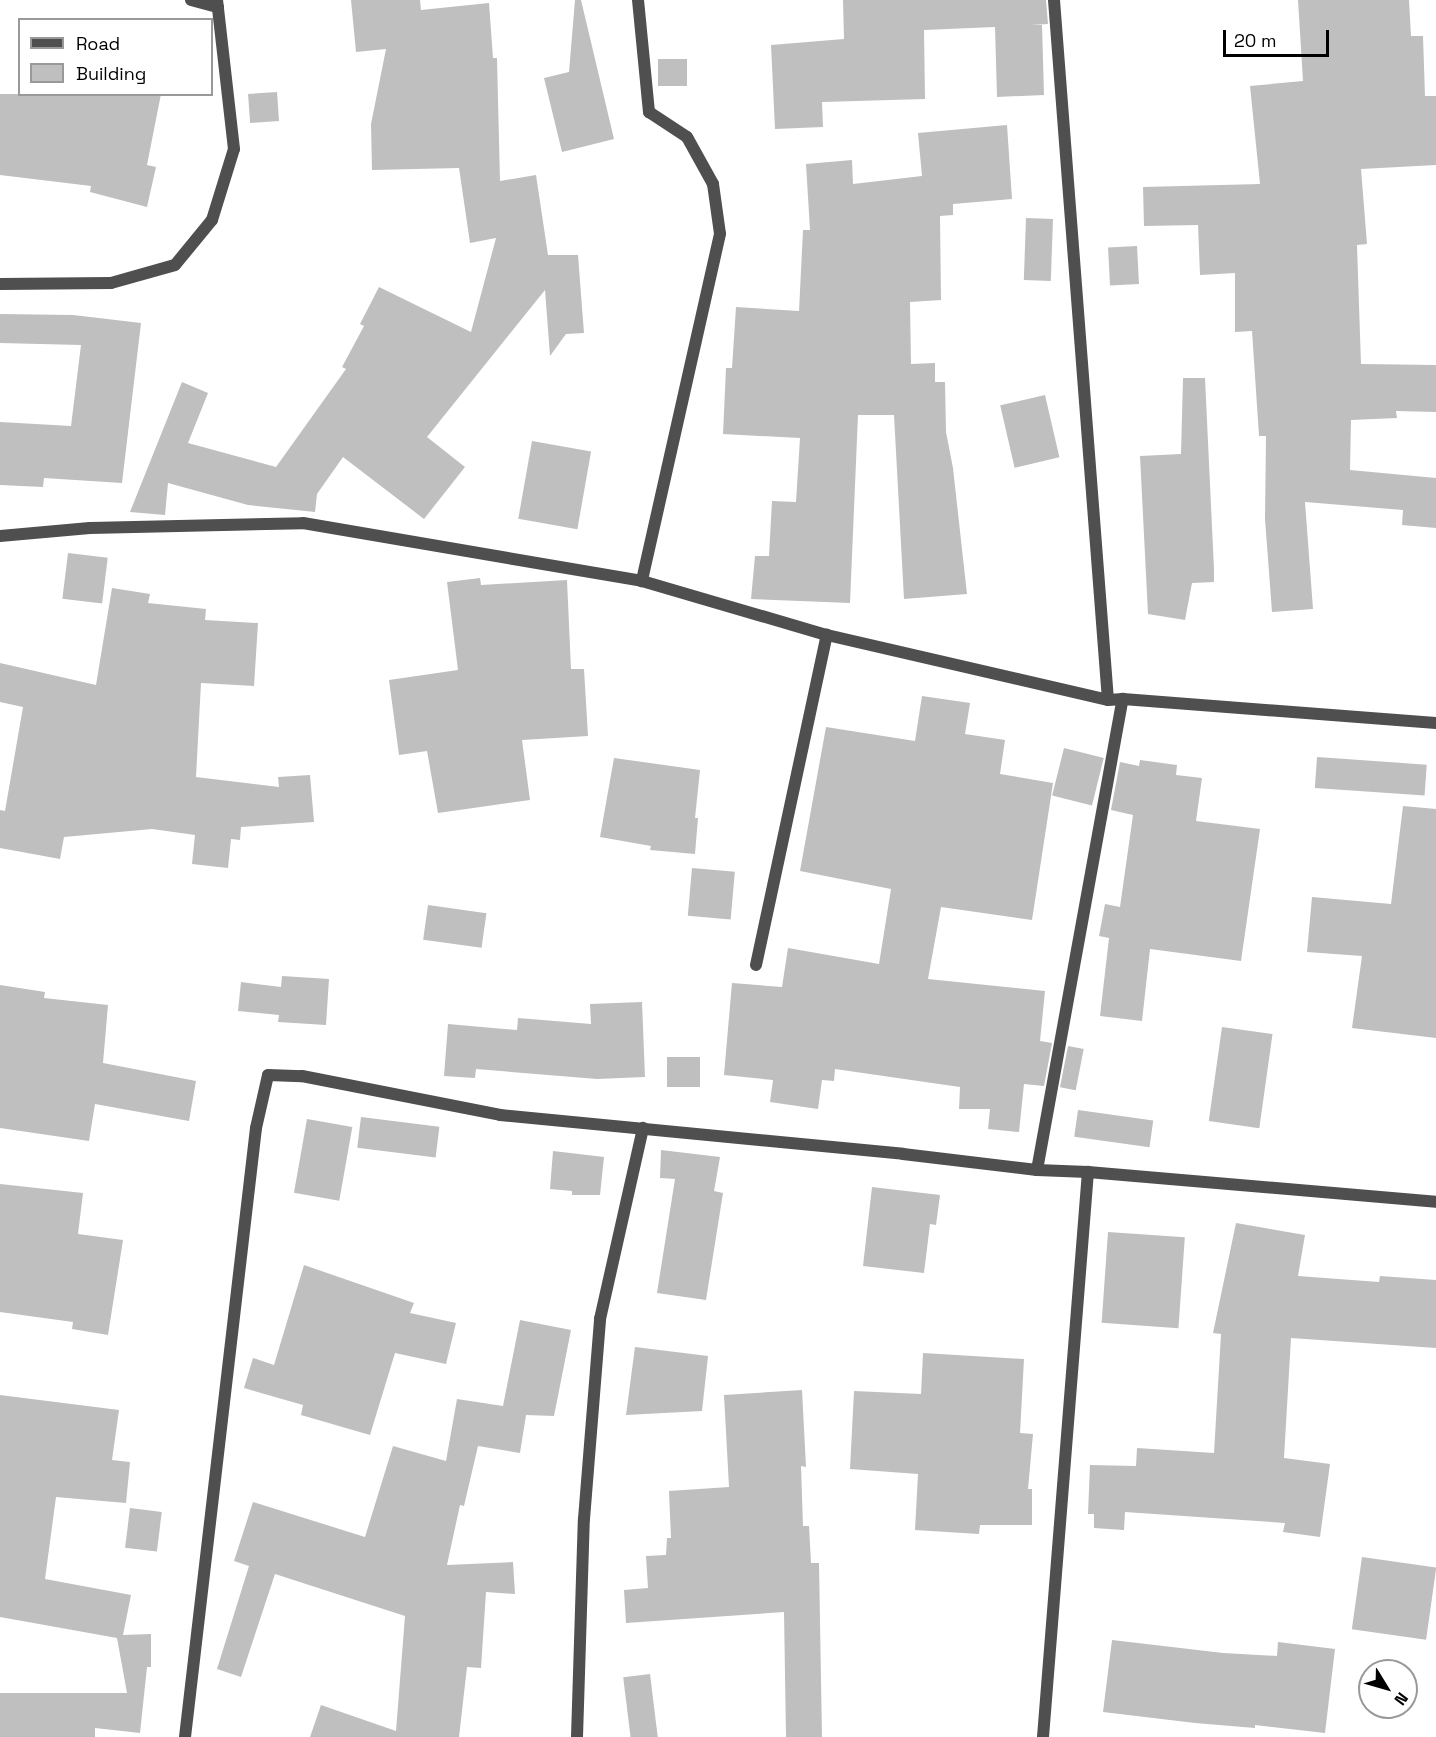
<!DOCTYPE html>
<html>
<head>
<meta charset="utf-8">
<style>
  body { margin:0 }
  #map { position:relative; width:1436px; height:1737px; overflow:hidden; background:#fff; font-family:"Space Grotesk",sans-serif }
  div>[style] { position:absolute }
  .building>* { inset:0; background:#bfbfbf; transform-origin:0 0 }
  .minor>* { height:12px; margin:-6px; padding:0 6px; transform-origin:6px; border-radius:6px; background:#4f4f4f }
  span { translate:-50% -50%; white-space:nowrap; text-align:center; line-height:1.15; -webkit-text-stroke:6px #fff; paint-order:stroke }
  .legend { position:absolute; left:18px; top:18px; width:195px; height:78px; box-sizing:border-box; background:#fff; border:2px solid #999; margin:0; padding:8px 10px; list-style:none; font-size:18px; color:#000 }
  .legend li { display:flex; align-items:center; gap:12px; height:30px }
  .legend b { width:30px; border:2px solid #999 }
  .north { position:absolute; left:1358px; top:1659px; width:60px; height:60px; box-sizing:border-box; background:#fff; border:2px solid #999; border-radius:50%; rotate:127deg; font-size:16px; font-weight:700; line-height:24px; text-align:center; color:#000 }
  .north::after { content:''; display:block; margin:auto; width:21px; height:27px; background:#000; clip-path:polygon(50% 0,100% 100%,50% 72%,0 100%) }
  .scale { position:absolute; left:1223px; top:30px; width:106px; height:27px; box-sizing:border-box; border:3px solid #000; border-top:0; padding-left:8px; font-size:18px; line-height:21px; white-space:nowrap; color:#000; -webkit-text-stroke:4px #fff; paint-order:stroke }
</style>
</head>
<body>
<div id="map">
  <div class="building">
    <i style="clip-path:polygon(351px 0,420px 0,421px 10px,489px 3px,493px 58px,497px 58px,500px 181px,536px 175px,548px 255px,578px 255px,584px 333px,566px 334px,550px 356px,545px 290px,427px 437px,465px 467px,424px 519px,343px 457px,317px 494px,315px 512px,248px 505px,168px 483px,165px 515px,130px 512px,182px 382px,208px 393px,188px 443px,276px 467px,346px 369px,342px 367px,364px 326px,360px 324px,379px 287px,471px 332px,496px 238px,470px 243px,459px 168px,372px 170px,371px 124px,386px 49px,356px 52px)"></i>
    <i style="clip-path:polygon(575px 0,581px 0,614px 139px,562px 152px,544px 78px,569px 72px)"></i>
    <i style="clip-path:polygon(843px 0,1046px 0,1048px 24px,1031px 25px,1042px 25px,1044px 95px,997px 97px,995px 27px,924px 30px,925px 99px,822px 102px,823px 127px,775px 129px,771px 45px,844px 39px)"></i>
    <i style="clip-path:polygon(1298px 0,1409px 0,1411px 36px,1423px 36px,1425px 96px,1436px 96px,1436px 165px,1361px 169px,1367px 244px,1357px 245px,1361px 364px,1436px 365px,1436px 412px,1396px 411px,1397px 418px,1351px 420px,1350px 470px,1436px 478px,1436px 528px,1402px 525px,1403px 510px,1305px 502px,1313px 609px,1272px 612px,1265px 519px,1266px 436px,1259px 436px,1252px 331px,1235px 332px,1235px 273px,1200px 275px,1198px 225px,1144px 226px,1143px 187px,1260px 184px,1250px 86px,1303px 81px)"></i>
    <i style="left:687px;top:59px;width:27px;height:29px;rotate:90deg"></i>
    <i style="left:277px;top:92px;width:29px;height:29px;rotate:86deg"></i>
    <i style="clip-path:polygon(0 94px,161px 94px,147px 165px,156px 167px,147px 207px,90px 192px,91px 186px,0 175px)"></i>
    <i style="clip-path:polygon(1007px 125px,1012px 199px,953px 204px,953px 215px,940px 216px,941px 300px,910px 302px,911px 364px,935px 363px,935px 382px,945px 382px,946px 432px,953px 468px,967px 594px,904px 599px,894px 415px,858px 415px,850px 603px,751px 599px,755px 556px,769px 556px,772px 501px,796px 502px,800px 438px,723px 434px,726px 368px,732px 368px,736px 307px,799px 311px,803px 230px,810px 230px,806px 164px,852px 160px,853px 184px,922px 176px,918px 133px)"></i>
    <i style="left:1026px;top:218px;width:27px;height:62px;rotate:2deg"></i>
    <i style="left:1137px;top:246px;width:38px;height:29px;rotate:87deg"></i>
    <i style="clip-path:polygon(0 314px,73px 315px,141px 323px,122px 483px,44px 478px,43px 487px,0 485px,0 422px,71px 426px,81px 345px,0 343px)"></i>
    <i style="clip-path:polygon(1183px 378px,1205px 378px,1214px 569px,1214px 582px,1192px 583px,1185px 620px,1148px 614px,1140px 456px,1181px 454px)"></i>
    <i style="left:1045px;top:395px;width:64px;height:46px;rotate:77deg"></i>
    <i style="left:532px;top:441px;width:60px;height:79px;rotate:10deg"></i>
    <i style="left:68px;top:553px;width:40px;height:46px;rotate:7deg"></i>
    <i style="clip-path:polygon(480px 578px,481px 585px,567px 580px,571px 669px,584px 669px,588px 736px,522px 740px,530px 800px,438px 813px,427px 751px,399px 755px,389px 680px,458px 670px,447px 582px)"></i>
    <i style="clip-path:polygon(112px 588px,150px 594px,148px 603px,206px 609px,205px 620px,258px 623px,254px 686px,201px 683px,196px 777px,279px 787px,278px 777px,310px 775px,314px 822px,241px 827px,240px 840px,231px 839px,228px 868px,192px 864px,195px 835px,152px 829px,64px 837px,60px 859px,0 848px,0 810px,5px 811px,23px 707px,0 702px,0 663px,96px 685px)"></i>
    <i style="clip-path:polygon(922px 696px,970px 703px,965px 734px,1005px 740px,1000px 774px,1053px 783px,1032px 920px,941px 907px,928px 979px,1045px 991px,1040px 1041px,1052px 1043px,1044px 1086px,1024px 1084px,1019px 1132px,988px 1129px,990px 1109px,959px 1109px,960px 1087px,835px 1069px,834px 1081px,822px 1080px,818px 1109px,770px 1102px,773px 1080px,724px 1075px,732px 983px,782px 987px,788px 948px,879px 964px,891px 889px,800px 871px,826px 727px,915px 741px)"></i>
    <i style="left:1064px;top:748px;width:41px;height:49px;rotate:14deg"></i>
    <i style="left:1317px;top:757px;width:110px;height:31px;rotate:4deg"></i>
    <i style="clip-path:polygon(614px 758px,700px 770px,695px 818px,698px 818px,695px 854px,650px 850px,651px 846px,600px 837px)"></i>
    <i style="clip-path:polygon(1140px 760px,1177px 765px,1176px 775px,1202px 778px,1196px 821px,1260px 829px,1241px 961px,1150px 949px,1142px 1021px,1100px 1016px,1109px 938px,1099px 936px,1105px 904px,1120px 907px,1133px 815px,1111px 810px,1120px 762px,1139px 766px)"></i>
    <i style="clip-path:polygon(1403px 806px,1436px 809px,1436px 1038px,1352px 1028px,1362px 956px,1307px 952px,1312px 897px,1391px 904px)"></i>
    <i style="left:692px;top:868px;width:43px;height:48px;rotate:5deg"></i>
    <i style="left:428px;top:905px;width:59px;height:35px;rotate:8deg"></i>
    <i style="clip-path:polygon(282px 976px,329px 979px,326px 1025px,278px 1022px,279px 1015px,238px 1011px,241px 982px,281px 987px)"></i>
    <i style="clip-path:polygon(0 985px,45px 992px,44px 998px,108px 1005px,103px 1063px,196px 1081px,189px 1121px,95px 1104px,89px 1141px,0 1128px)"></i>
    <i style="clip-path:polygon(642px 1002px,645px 1077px,597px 1079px,476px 1069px,475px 1078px,444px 1076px,448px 1024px,517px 1030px,518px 1018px,591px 1024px,590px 1004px)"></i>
    <i style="left:1222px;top:1027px;width:51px;height:95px;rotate:8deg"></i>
    <i style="left:1068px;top:1046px;width:16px;height:42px;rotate:11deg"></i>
    <i style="left:667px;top:1057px;width:33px;height:30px"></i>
    <i style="left:1078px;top:1110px;width:76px;height:27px;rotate:8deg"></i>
    <i style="left:361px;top:1117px;width:79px;height:31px;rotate:7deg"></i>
    <i style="left:307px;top:1119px;width:46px;height:75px;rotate:10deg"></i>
    <i style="clip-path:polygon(661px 1150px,720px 1157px,714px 1191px,723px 1193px,706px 1300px,657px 1293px,675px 1179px,660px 1178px)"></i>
    <i style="clip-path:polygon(553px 1151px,604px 1157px,600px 1195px,572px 1195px,572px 1191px,550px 1189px)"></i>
    <i style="clip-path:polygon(0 1184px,83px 1193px,78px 1234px,123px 1240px,108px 1335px,72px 1329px,73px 1322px,0 1312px)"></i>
    <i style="clip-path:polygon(872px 1187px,940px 1195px,936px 1225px,930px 1224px,924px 1273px,863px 1266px)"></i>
    <i style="clip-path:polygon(1236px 1223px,1305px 1235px,1298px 1276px,1379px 1282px,1380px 1276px,1436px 1280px,1436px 1348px,1291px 1338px,1284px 1458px,1330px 1464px,1320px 1537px,1283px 1532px,1285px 1523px,1125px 1512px,1124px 1530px,1094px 1528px,1094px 1514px,1088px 1514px,1090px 1465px,1136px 1466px,1137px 1448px,1214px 1453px,1221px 1334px,1213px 1333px)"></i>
    <i style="left:1108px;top:1232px;width:77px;height:91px;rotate:4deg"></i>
    <i style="clip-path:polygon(304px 1265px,414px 1303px,410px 1313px,456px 1323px,446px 1364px,395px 1353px,370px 1435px,301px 1415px,303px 1405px,244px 1388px,253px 1358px,274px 1365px)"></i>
    <i style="clip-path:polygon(520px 1320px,571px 1330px,554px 1416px,526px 1415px,520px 1453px,478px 1446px,464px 1506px,460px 1505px,447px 1565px,513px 1562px,515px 1594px,486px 1592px,481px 1668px,467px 1667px,459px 1737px,310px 1737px,321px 1705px,396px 1731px,405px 1616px,275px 1574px,241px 1677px,217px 1669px,249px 1566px,234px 1561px,253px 1502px,365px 1537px,393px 1446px,446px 1461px,457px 1399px,503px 1406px)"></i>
    <i style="clip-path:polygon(635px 1347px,708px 1356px,702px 1411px,626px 1415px)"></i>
    <i style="clip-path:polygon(923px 1353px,1024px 1359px,1020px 1433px,1033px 1434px,1028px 1489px,1032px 1489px,1032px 1525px,980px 1525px,979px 1534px,915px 1530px,918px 1474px,850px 1469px,854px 1391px,921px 1394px)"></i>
    <i style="clip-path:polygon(802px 1390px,806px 1467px,801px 1466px,803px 1526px,809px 1526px,811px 1563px,819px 1563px,822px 1737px,786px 1737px,784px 1612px,626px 1623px,624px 1590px,648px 1588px,646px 1556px,666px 1555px,667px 1538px,671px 1538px,669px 1491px,729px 1487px,724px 1395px)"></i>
    <i style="clip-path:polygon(0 1395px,119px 1410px,112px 1460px,130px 1462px,126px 1503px,56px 1497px,45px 1579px,131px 1595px,123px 1635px,151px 1634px,151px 1667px,147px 1667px,140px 1733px,95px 1728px,95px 1737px,0 1737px,0 1693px,127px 1693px,117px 1638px,0 1617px)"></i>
    <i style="left:130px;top:1508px;width:32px;height:40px;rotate:7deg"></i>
    <i style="left:1362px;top:1557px;width:75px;height:73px;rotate:8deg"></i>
    <i style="clip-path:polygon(1112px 1640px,1223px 1653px,1277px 1656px,1278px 1642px,1335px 1649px,1325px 1733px,1255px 1725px,1255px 1728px,1195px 1723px,1103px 1712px)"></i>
    <i style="left:650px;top:1674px;width:64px;height:27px;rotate:83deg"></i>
  </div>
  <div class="minor">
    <i style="left:191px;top:0;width:28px;rotate:15deg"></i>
    <i style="left:638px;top:0;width:113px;rotate:84.4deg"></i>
    <i style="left:649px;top:112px;width:45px;rotate:33.3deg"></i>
    <i style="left:687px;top:137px;width:54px;rotate:61deg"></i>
    <i style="left:713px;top:184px;width:50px;rotate:82deg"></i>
    <i style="left:720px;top:234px;width:356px;rotate:102.7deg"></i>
    <i style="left:1054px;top:0;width:702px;rotate:85.59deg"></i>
    <i style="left:0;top:284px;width:111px;rotate:-0.5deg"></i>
    <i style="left:111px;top:283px;width:66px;rotate:-15.7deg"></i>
    <i style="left:175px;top:265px;width:58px;rotate:-50.6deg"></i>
    <i style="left:212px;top:220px;width:74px;rotate:-72.8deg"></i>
    <i style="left:234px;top:149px;width:150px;rotate:-96.5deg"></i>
    <i style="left:0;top:536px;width:90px;rotate:-5.1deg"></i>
    <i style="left:90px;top:528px;width:213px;rotate:-1.3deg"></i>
    <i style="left:303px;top:523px;width:344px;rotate:9.7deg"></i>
    <i style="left:642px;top:581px;width:193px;rotate:16.3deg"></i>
    <i style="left:827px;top:635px;width:288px;rotate:13deg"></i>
    <i style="left:1108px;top:700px;width:15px;rotate:-4deg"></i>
    <i style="left:1123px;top:699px;width:314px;rotate:4.4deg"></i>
    <i style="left:756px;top:965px;width:338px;rotate:-77.9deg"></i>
    <i style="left:1037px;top:1170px;width:479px;rotate:-79.7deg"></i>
    <i style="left:185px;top:1737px;width:613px;rotate:-83.35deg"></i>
    <i style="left:256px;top:1128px;width:54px;rotate:-77.2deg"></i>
    <i style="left:268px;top:1075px;width:34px;rotate:2deg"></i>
    <i style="left:302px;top:1076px;width:202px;rotate:11.1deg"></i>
    <i style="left:500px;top:1115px;width:405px;rotate:5.5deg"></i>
    <i style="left:903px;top:1154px;width:135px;rotate:6.8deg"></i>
    <i style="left:1037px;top:1170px;width:51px;rotate:2.2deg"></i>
    <i style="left:1088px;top:1172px;width:349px;rotate:4.9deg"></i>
    <i style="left:577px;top:1737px;width:218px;rotate:-88.2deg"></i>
    <i style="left:584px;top:1519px;width:201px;rotate:-85.4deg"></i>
    <i style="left:600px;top:1319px;width:196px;rotate:-77.3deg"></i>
    <i style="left:1043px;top:1737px;width:567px;rotate:-85.45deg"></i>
  </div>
  <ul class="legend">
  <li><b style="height:8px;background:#4f4f4f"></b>Road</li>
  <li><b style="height:16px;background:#bfbfbf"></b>Building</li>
  </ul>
  <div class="north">N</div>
  <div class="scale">20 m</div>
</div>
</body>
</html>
